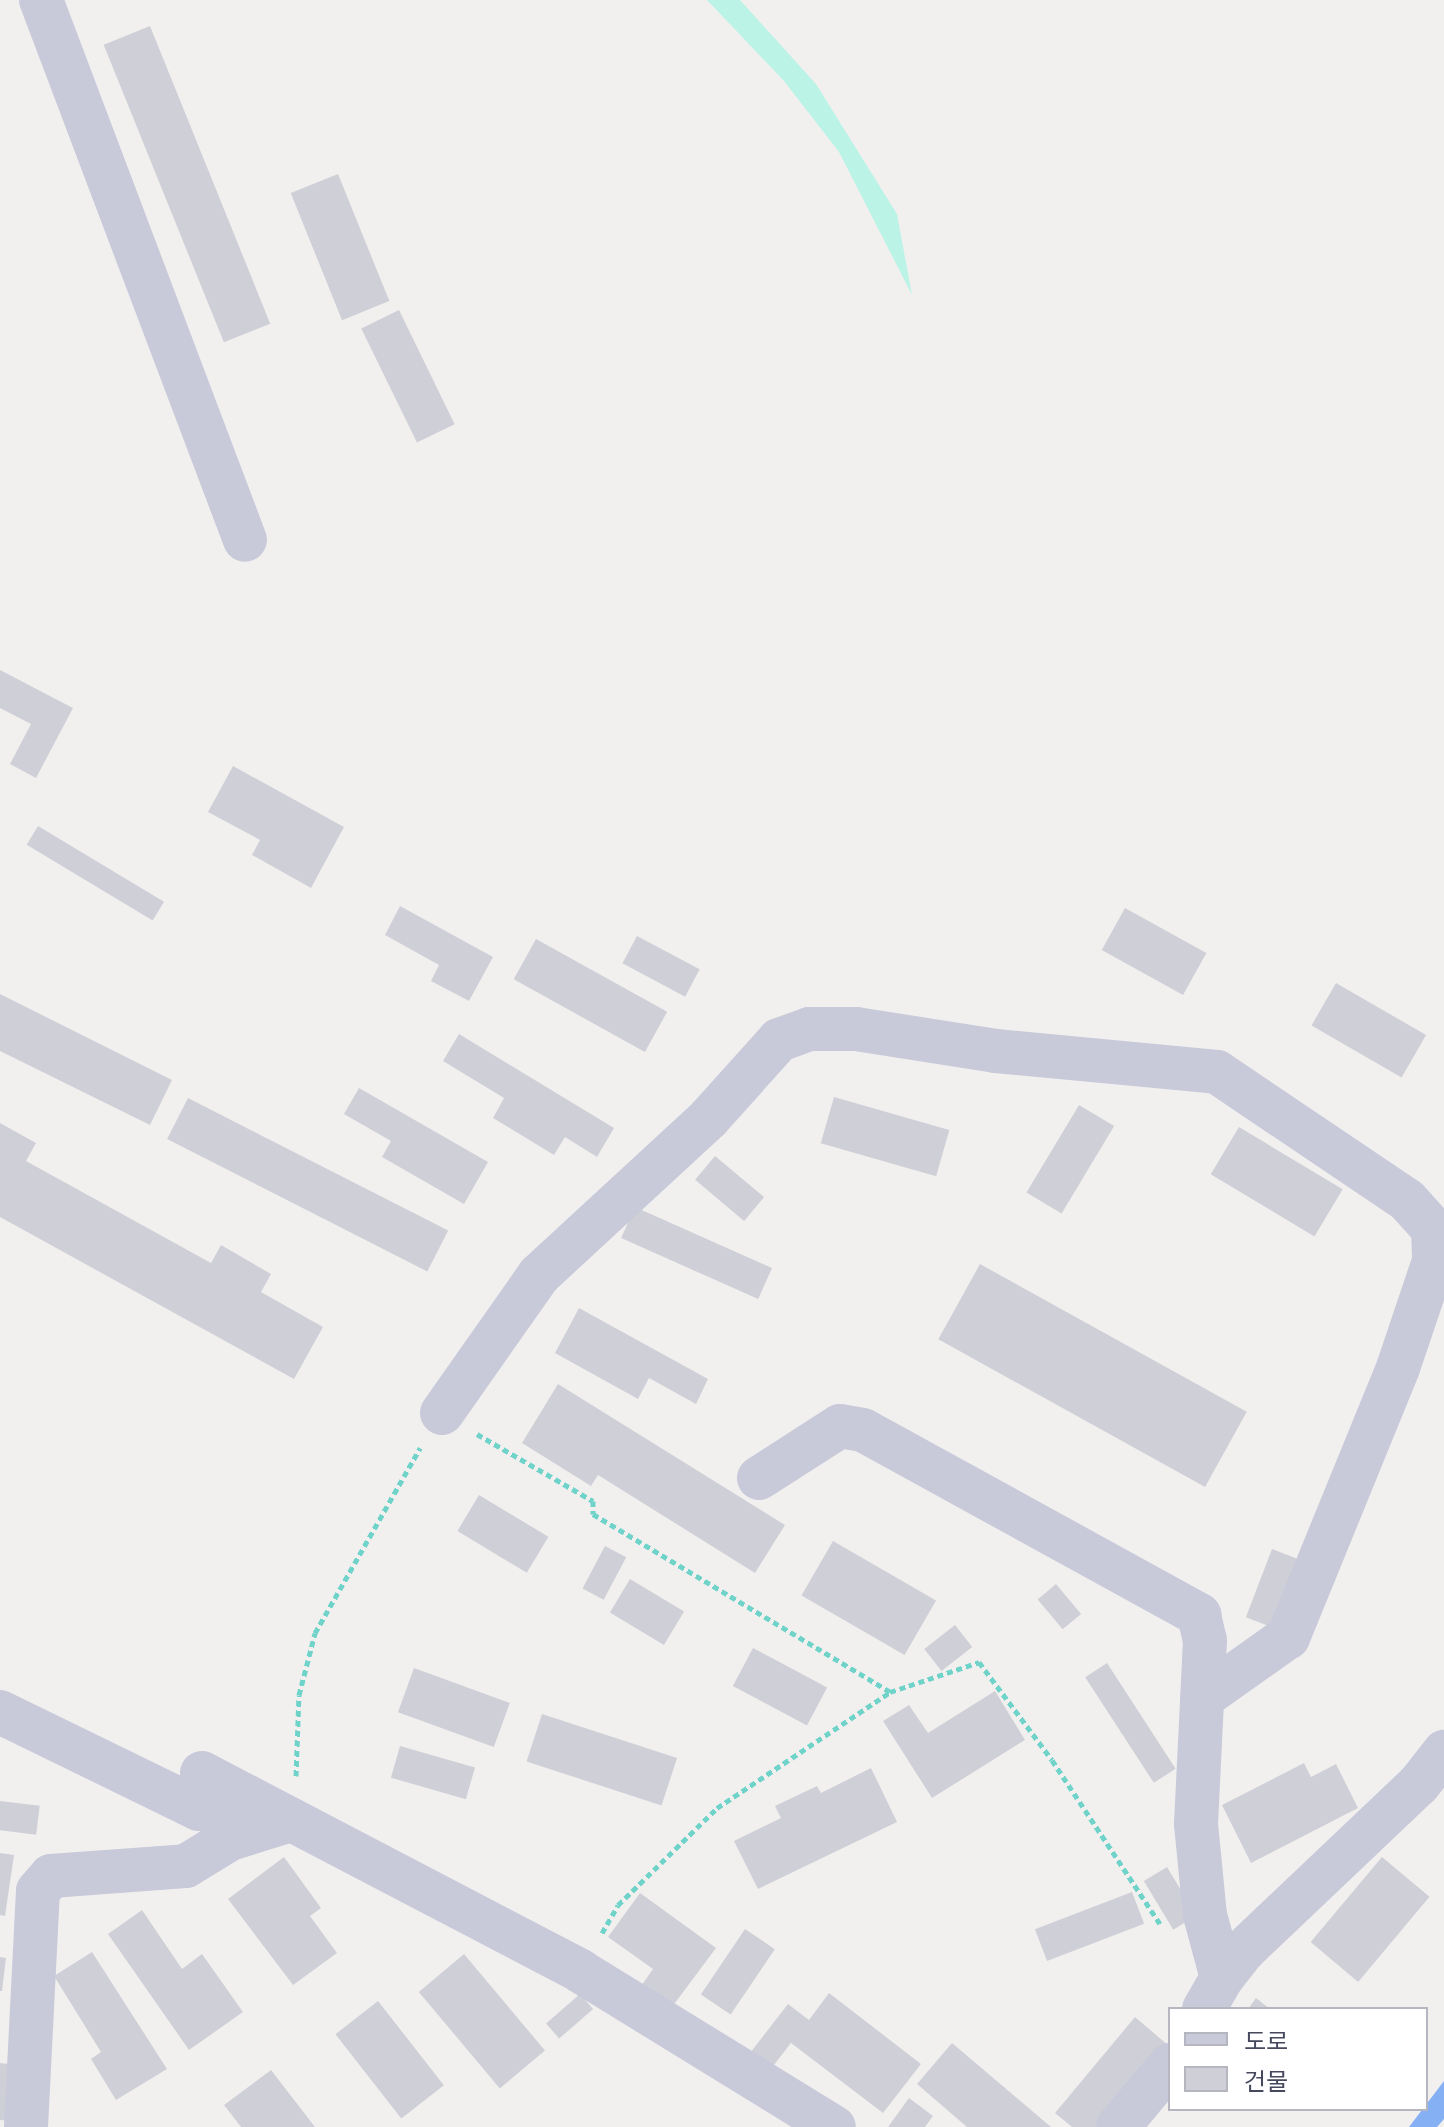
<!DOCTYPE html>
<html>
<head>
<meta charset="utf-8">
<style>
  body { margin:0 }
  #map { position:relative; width:1444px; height:2127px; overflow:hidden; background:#f2f0ef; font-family:Inter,"Noto Sans KR",sans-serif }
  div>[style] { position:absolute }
  .green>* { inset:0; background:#bbf3e6 }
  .water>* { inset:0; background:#85b0f3 }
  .building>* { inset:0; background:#cfcfd7; transform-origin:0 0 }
  .path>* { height:5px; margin-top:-2.5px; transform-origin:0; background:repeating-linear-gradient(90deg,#70d3ca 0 6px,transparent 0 10px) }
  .minor>* { height:44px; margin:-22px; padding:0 22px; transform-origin:22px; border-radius:22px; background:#c8cada }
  span { translate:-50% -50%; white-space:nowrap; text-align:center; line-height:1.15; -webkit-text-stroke:6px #fff; paint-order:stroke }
  .legend { position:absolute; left:1168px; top:2007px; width:260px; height:104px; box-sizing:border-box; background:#fff; border:2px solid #b5b6bf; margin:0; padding:10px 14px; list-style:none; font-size:24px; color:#46495e }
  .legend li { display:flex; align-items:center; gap:16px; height:40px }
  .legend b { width:40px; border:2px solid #b5b6bf }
</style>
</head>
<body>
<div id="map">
  <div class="green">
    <i style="clip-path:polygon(707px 0,740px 0,816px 84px,897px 214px,912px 295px,839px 152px,784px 81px)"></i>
  </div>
  <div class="water">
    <i style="clip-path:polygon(1444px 2081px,1444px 2119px,1437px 2127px,1409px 2127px)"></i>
  </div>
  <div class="building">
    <i style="left:150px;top:26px;width:321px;height:50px;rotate:68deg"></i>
    <i style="left:338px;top:174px;width:137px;height:51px;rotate:68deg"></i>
    <i style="left:399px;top:310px;width:127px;height:42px;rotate:64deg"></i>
    <i style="clip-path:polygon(0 670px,73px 708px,36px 778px,10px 764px,31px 724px,0 708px)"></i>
    <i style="clip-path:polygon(233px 766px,344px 827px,311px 888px,252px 855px,260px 840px,208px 812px)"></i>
    <i style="left:38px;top:826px;width:147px;height:22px;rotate:31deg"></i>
    <i style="clip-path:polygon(400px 906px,493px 957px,469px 1001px,431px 981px,439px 965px,385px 935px)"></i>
    <i style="left:1125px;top:908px;width:93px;height:48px;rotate:29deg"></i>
    <i style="left:637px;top:936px;width:71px;height:31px;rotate:28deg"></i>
    <i style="left:536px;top:939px;width:150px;height:46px;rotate:29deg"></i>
    <i style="left:1336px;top:983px;width:104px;height:49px;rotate:30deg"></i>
    <i style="clip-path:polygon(0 994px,172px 1080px,150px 1125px,0 1051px)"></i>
    <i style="clip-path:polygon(459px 1034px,614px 1128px,597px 1157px,565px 1137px,554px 1155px,493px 1118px,504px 1098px,443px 1061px)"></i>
    <i style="clip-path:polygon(359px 1088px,488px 1162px,464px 1204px,382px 1157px,391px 1141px,344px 1114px)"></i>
    <i style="left:834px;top:1097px;width:120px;height:48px;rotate:16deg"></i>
    <i style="left:188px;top:1098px;width:292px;height:46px;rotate:27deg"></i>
    <i style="left:1079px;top:1105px;width:41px;height:102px;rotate:31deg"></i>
    <i style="clip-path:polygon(0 1123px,36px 1143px,26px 1161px,211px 1263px,221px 1245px,271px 1274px,261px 1292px,323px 1327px,294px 1379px,0 1217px)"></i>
    <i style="left:1239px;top:1127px;width:121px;height:55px;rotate:31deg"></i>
    <i style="left:715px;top:1156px;width:64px;height:31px;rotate:40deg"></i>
    <i style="left:635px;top:1207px;width:150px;height:34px;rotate:24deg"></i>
    <i style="left:980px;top:1264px;width:305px;height:86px;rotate:29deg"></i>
    <i style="clip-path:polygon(579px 1308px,708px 1379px,696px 1404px,649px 1378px,638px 1399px,555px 1353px)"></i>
    <i style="clip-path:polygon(558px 1384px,785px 1525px,755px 1573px,598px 1475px,591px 1486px,522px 1443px)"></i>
    <i style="left:479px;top:1495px;width:81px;height:42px;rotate:31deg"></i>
    <i style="left:833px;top:1541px;width:119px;height:63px;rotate:30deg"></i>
    <i style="left:605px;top:1546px;width:24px;height:48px;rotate:28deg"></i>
    <i style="left:1272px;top:1549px;width:36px;height:73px;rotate:21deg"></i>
    <i style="left:630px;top:1579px;width:63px;height:39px;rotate:31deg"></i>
    <i style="left:1056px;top:1584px;width:39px;height:24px;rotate:50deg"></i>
    <i style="left:955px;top:1625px;width:28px;height:39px;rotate:52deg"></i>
    <i style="left:753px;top:1648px;width:84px;height:43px;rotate:28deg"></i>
    <i style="left:1107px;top:1663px;width:126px;height:26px;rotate:57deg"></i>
    <i style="left:414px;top:1668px;width:102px;height:47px;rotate:20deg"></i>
    <i style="clip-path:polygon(995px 1691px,1025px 1740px,932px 1798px,883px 1721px,909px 1705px,928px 1733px)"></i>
    <i style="left:542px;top:1714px;width:142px;height:50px;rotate:18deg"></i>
    <i style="left:400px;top:1746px;width:78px;height:33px;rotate:16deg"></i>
    <i style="clip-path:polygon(1304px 1763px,1311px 1777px,1336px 1764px,1358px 1808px,1251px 1863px,1222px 1805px)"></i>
    <i style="clip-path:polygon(871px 1768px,897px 1822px,758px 1889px,734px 1841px,781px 1818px,775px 1806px,817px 1786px,821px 1793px)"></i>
    <i style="left:0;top:1801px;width:40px;height:29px;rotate:7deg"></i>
    <i style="clip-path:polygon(0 1853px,14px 1855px,5px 1916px,0 1915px)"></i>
    <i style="clip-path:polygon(284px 1857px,321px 1908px,310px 1916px,337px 1953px,293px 1985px,228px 1899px)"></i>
    <i style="left:1382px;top:1857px;width:62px;height:111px;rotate:40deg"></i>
    <i style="left:1167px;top:1867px;width:57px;height:27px;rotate:59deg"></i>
    <i style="left:1132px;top:1892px;width:34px;height:104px;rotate:69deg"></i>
    <i style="clip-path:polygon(640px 1893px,716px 1948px,669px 2011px,639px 1989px,653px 1969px,608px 1937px)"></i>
    <i style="clip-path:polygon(142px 1910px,182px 1969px,202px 1954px,243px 2012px,189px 2050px,108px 1934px)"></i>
    <i style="left:745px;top:1929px;width:36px;height:79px;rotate:34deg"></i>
    <i style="clip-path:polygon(92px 1952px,167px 2069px,116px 2100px,91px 2059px,101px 2052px,54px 1976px)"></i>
    <i style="left:464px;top:1954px;width:126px;height:59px;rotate:50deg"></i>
    <i style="clip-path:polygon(0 1957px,6px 1958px,2px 1991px,0 1991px)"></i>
    <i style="clip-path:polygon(829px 1993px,921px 2064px,883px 2113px,791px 2043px,770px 2070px,750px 2053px,788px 2004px,809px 2020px)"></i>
    <i style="left:580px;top:1994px;width:20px;height:45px;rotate:49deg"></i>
    <i style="clip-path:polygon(1256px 1998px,1270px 2009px,1248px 2009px)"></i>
    <i style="left:378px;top:2001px;width:107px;height:54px;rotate:52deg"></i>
    <i style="clip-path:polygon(1135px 2017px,1169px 2046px,1101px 2127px,1072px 2127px,1055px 2113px)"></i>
    <i style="clip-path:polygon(952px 2043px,1051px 2127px,967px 2127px,917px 2084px)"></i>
    <i style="clip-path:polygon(0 2063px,17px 2065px,12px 2121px,0 2120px)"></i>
    <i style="clip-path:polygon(271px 2070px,315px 2127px,241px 2127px,224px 2105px)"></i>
    <i style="clip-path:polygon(909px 2098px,933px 2116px,925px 2127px,888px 2127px)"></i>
  </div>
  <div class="path">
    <i style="left:477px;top:1434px;width:134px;rotate:30deg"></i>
    <i style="left:593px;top:1501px;width:13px;rotate:90deg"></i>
    <i style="left:593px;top:1514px;width:346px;rotate:30.9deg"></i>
    <i style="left:890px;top:1692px;width:94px;rotate:-18.6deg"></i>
    <i style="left:979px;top:1662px;width:122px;rotate:53.3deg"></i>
    <i style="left:1052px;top:1760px;width:198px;rotate:56.6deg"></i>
    <i style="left:296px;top:1776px;width:81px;rotate:-87.9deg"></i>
    <i style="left:299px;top:1695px;width:64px;rotate:-75.5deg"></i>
    <i style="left:315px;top:1633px;width:213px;rotate:-60.4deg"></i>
    <i style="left:602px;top:1933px;width:32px;rotate:-60deg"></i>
    <i style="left:618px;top:1905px;width:139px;rotate:-44.4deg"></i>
    <i style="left:717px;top:1808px;width:208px;rotate:-33.8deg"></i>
  </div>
  <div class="minor">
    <i style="left:41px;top:0;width:577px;rotate:69.3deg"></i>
    <i style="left:442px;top:1413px;width:169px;rotate:-54.9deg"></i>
    <i style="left:539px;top:1275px;width:231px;rotate:-42.7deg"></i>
    <i style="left:709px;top:1118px;width:105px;rotate:-48.1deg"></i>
    <i style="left:779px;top:1040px;width:32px;rotate:-20deg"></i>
    <i style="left:809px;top:1029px;width:47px"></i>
    <i style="left:856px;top:1029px;width:142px;rotate:8.9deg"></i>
    <i style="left:996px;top:1051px;width:222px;rotate:5.4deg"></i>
    <i style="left:1217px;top:1072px;width:229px;rotate:34deg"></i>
    <i style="left:1407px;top:1200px;width:39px;rotate:48deg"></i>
    <i style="left:1433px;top:1229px;width:32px;rotate:88deg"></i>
    <i style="left:1434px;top:1261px;width:113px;rotate:108.6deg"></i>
    <i style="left:1398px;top:1368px;width:291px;rotate:112.2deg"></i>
    <i style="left:1288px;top:1637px;width:105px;rotate:144.7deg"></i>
    <i style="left:759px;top:1478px;width:96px;rotate:-32.7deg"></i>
    <i style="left:840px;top:1426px;width:23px;rotate:10deg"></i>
    <i style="left:863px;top:1430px;width:384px;rotate:28.8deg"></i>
    <i style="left:1199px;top:1615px;width:26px;rotate:77deg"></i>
    <i style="left:1205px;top:1640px;width:184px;rotate:92.8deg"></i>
    <i style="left:1196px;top:1824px;width:91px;rotate:84.4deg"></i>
    <i style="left:1205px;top:1915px;width:65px;rotate:74.9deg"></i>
    <i style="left:0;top:1712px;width:221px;rotate:26deg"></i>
    <i style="left:199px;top:1809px;width:66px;rotate:6.9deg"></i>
    <i style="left:202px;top:1773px;width:427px;rotate:27.6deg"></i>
    <i style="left:580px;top:1971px;width:298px;rotate:31.6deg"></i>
    <i style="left:1204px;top:2009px;width:36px;rotate:-60deg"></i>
    <i style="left:1222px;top:1978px;width:36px;rotate:-52deg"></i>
    <i style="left:1244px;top:1950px;width:241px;rotate:-43.5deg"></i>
    <i style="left:1419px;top:1784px;width:41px;rotate:-52deg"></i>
    <i style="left:26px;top:2127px;width:236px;rotate:-87.1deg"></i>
    <i style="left:38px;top:1891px;width:20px;rotate:-49deg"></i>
    <i style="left:51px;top:1876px;width:135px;rotate:-4.2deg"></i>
    <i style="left:186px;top:1866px;width:52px;rotate:-31.5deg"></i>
    <i style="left:230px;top:1839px;width:64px;rotate:-17.3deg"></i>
    <i style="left:1118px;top:2127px;width:81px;rotate:-50deg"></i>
  </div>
  <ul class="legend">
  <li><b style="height:10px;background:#c8cada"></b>도로</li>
  <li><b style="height:22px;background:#cfcfd7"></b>건물</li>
  </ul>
</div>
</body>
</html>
